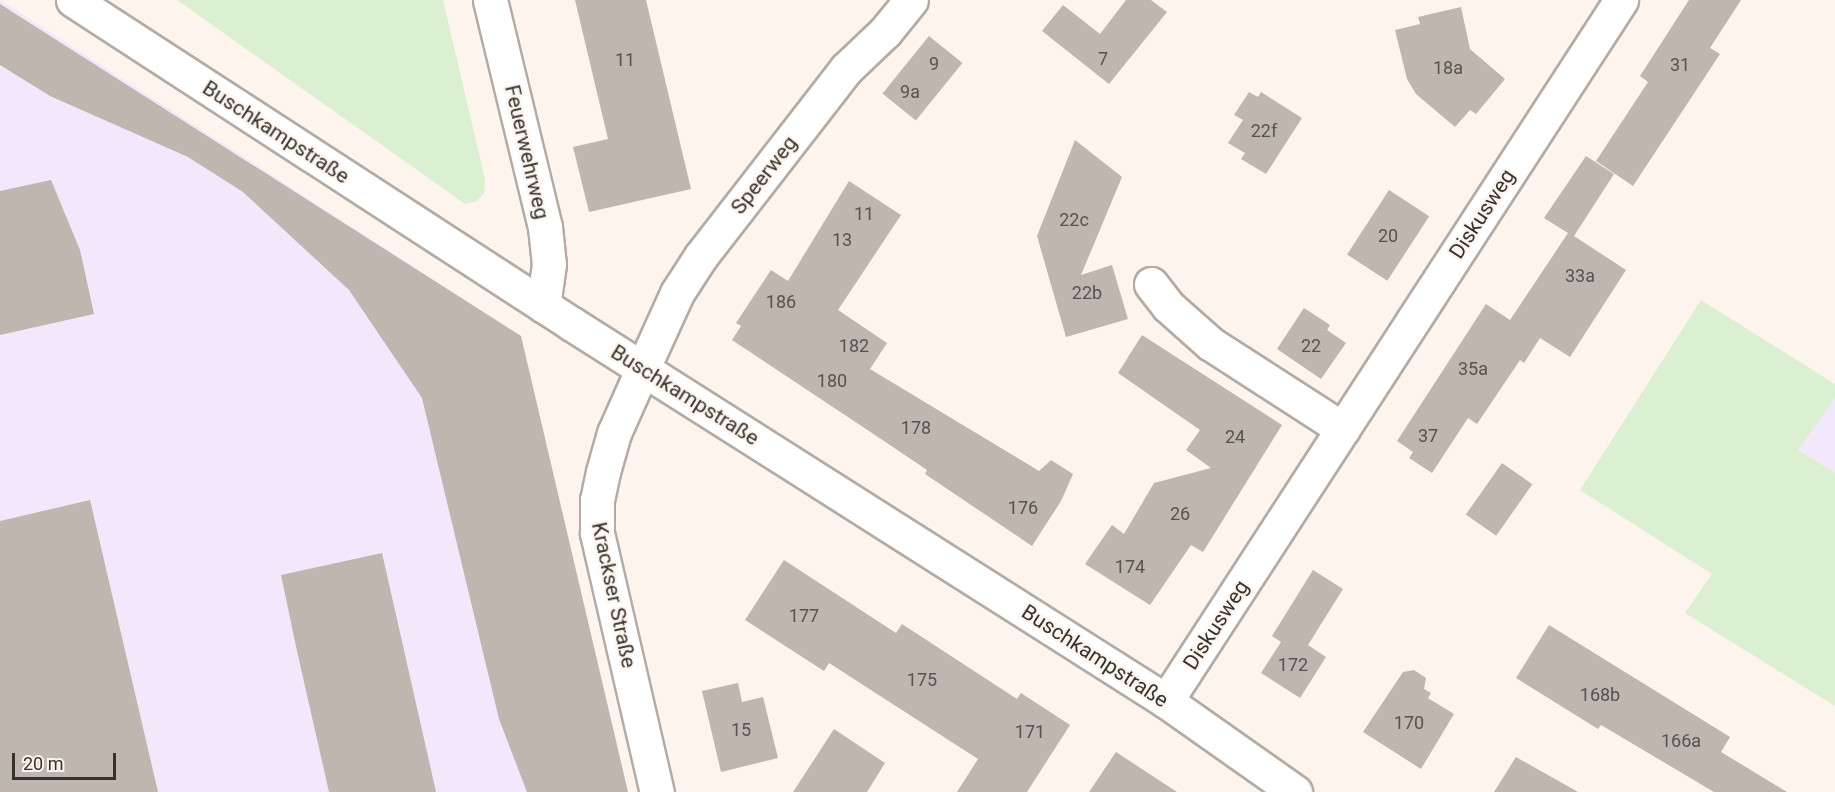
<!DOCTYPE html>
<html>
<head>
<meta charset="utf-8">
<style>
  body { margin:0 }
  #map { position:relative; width:1835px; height:792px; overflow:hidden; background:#fdf5ed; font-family:Roboto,sans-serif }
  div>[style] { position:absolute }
  .industrial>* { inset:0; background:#f3e7fb }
  .green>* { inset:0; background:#dbefd1 }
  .building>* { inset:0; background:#beb6af; transform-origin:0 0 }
  .roads { filter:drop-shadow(2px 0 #b3aba4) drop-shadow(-2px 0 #b3aba4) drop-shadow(0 2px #b3aba4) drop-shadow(0 -2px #b3aba4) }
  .street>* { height:33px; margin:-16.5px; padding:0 16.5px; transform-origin:16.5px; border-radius:16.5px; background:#fff }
  .secondary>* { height:33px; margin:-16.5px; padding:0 16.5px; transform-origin:16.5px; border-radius:16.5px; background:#fff }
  span { translate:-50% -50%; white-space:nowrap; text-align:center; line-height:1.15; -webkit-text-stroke:4.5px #fdf5ed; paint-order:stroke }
  .number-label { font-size:18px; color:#57534f }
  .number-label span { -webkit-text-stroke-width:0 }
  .street-label { font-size:21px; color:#35322f }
  .scale { position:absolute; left:12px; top:753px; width:104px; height:27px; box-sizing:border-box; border:3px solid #35322f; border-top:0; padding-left:8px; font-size:18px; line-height:21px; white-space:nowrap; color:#35322f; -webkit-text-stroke:4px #fdf5ed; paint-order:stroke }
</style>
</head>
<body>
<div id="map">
  <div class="industrial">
    <i style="clip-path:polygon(0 0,521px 336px,628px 792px,0 792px)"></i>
    <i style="clip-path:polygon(1835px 398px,1835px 473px,1798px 450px)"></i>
  </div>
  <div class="green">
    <i style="clip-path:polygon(177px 0,443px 0,485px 179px,484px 193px,477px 201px,465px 204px)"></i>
    <i style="clip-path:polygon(1701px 300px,1835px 384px,1835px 398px,1798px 450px,1835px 473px,1835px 706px,1685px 613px,1712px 574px,1580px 490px)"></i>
  </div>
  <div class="building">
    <i style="clip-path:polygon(575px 0,646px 0,691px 189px,589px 212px,573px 147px,608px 139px)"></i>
    <i style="clip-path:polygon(1126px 0,1151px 0,1167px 12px,1109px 84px,1042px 31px,1063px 5px,1100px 34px)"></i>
    <i style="clip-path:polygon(1689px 0,1741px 0,1710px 48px,1720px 54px,1633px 186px,1596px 161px,1648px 82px,1640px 76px)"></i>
    <i style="clip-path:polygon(0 4px,521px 336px,628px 792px,527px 792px,499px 719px,422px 398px,349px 290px,243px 192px,188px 157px,50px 96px,0 65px)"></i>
    <i style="clip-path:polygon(1461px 7px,1470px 49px,1505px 79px,1476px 114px,1470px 110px,1455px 127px,1416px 94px,1407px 79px,1395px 30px,1420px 24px,1418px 17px)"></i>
    <i style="left:929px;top:36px;width:43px;height:74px;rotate:39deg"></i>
    <i style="clip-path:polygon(1249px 92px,1258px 97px,1261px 92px,1302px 118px,1266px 174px,1241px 159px,1245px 153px,1228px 143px,1243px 120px,1234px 115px)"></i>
    <i style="clip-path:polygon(1075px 140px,1122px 177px,1081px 275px,1112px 265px,1128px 319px,1066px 337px,1037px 236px)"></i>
    <i style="clip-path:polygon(1586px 156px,1614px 174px,1574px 236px,1626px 270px,1570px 357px,1540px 338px,1524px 363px,1520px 360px,1477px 424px,1468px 418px,1432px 473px,1409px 458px,1413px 452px,1397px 441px,1486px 304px,1510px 320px,1568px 233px,1544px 218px)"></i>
    <i style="clip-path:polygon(51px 180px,80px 250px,94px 314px,0 335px,0 191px)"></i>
    <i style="clip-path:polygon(849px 181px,901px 215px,838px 310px,887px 343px,870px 369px,1039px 471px,1051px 460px,1073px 474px,1061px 501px,1032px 546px,925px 474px,927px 470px,881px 439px,732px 340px,741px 326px,736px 323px,771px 270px,788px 281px)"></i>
    <i style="left:1389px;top:190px;width:48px;height:77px;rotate:33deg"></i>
    <i style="clip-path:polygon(1304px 308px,1330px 325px,1327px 330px,1346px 343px,1321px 379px,1277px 349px)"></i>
    <i style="clip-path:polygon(1142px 335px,1282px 425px,1203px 552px,1191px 545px,1150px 605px,1085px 564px,1112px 525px,1124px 534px,1154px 483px,1211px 468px,1186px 450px,1200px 430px,1118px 373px)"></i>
    <i style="left:1502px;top:463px;width:37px;height:63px;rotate:35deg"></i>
    <i style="clip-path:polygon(90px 500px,158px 792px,0 792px,0 521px)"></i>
    <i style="clip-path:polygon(382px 553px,399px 628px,436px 792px,329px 792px,297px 651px,281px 575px)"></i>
    <i style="clip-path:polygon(784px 560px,896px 633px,902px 624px,1017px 699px,1021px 693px,1070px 725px,1027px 792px,957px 792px,978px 759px,829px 663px,824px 671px,745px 620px)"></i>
    <i style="clip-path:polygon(1313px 570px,1343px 589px,1308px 645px,1326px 657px,1300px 698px,1261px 673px,1281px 642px,1272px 636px)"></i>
    <i style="clip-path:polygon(1549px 625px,1730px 737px,1721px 752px,1787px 792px,1714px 792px,1601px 725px,1598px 729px,1516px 678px)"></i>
    <i style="clip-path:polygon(1414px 670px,1426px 678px,1424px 689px,1431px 693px,1428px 698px,1454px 714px,1421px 769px,1363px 732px,1403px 672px)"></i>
    <i style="clip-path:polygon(738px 683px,742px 702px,763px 697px,778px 758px,721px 772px,702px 691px)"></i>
    <i style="clip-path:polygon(834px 729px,885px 763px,867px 792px,793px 792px)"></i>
    <i style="clip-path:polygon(1116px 752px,1177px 792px,1089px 792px)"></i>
    <i style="clip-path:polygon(1516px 757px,1578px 792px,1494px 792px)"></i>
  </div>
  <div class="roads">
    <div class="street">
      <i style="left:490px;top:0;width:234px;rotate:76.4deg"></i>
      <i style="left:545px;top:227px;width:37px;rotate:84deg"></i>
      <i style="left:549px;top:264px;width:42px;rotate:98.1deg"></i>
      <i style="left:1151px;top:284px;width:28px;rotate:52deg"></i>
      <i style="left:1168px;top:306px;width:57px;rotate:41.5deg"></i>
      <i style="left:1211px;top:344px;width:157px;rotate:32.8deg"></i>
      <i style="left:643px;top:368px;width:82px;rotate:-65.6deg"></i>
      <i style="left:677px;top:293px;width:44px;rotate:-57deg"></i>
      <i style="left:701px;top:256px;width:237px;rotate:-52.2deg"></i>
      <i style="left:846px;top:69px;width:54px;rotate:-43.5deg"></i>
      <i style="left:885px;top:32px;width:41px;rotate:-50.9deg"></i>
      <i style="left:1166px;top:701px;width:836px;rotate:-57.01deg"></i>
    </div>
    <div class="secondary">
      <i style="left:73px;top:0;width:595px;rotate:33deg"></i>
      <i style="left:572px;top:324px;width:704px;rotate:32.4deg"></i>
      <i style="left:1166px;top:701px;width:158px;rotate:35.2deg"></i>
      <i style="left:643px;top:368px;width:71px;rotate:114deg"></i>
      <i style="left:614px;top:433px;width:41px;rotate:105.8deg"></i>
      <i style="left:603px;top:472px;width:29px;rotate:102deg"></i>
      <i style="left:597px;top:500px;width:33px;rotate:90deg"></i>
      <i style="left:597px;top:533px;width:266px;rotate:77deg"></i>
    </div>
  </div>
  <div class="number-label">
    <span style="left:1103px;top:59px">7</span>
    <span style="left:625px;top:60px">11</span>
    <span style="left:934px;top:64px">9</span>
    <span style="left:1680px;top:65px">31</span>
    <span style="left:1448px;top:68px">18a</span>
    <span style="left:910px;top:92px">9a</span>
    <span style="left:1264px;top:131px">22f</span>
    <span style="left:864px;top:214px">11</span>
    <span style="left:1074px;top:220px">22c</span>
    <span style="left:1388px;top:236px">20</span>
    <span style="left:842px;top:240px">13</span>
    <span style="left:1580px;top:276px">33a</span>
    <span style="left:1087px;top:293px">22b</span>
    <span style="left:781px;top:302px">186</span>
    <span style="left:854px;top:346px">182</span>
    <span style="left:1311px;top:346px">22</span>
    <span style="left:1473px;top:369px">35a</span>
    <span style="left:832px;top:381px">180</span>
    <span style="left:916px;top:428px">178</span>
    <span style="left:1428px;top:436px">37</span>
    <span style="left:1235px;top:437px">24</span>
    <span style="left:1023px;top:508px">176</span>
    <span style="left:1180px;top:514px">26</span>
    <span style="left:1130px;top:567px">174</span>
    <span style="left:804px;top:616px">177</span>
    <span style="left:1293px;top:665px">172</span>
    <span style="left:922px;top:680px">175</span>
    <span style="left:1600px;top:695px">168b</span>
    <span style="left:1409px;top:723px">170</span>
    <span style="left:741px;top:730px">15</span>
    <span style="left:1030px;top:732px">171</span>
    <span style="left:1681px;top:741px">166a</span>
  </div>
  <div class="street-label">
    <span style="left:276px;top:132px;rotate:33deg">Buschkampstraße</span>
    <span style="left:527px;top:152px;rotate:77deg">Feuerwehrweg</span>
    <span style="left:764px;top:175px;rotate:-52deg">Speerweg</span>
    <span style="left:1482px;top:214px;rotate:-57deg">Diskusweg</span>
    <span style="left:685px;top:395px;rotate:32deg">Buschkampstraße</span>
    <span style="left:614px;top:595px;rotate:78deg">Krackser Straße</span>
    <span style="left:1216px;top:625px;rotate:-57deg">Diskusweg</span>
    <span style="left:1095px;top:656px;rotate:33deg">Buschkampstraße</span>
  </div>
  <div class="scale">20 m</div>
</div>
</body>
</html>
